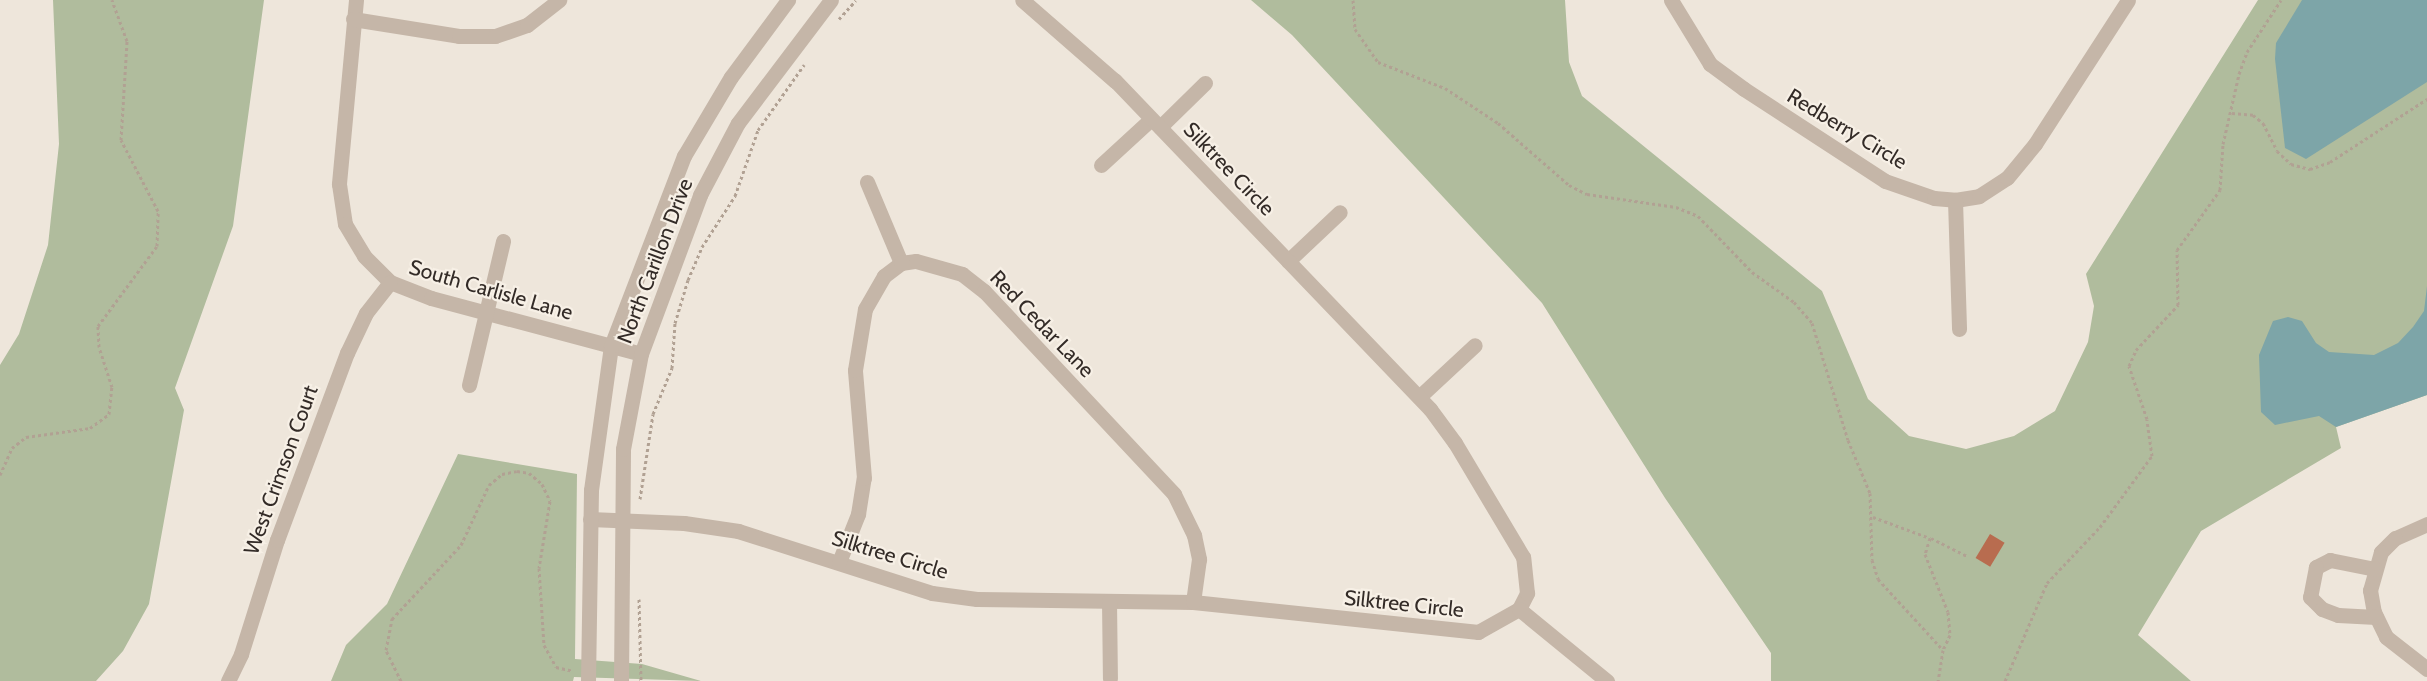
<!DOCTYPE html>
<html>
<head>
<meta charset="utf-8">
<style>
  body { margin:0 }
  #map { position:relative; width:2427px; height:681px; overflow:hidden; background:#eee6db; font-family:Cabin,sans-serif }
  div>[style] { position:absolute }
  .green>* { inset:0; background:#b0bc9d }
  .water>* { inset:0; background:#7da5a8 }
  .building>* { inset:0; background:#b86c4f; transform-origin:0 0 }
  .path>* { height:3px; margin-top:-1.5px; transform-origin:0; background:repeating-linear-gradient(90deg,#b1a193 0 3px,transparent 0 6px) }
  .minor>* { height:15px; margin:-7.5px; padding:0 7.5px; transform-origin:7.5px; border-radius:7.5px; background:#c5b6a8 }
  span { translate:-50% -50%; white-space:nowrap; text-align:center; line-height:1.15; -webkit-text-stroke:4.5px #f7f0e6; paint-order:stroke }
  .street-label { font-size:21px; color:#332b27 }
</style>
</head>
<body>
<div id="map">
  <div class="green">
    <i style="clip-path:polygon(53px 0,264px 0,233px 226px,175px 388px,184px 410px,149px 604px,123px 651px,96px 681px,0 681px,0 365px,19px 334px,48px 245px,59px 144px)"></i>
    <i style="clip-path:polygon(1251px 0,1565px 0,1569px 62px,1582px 96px,1822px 291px,1868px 399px,1909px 436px,1966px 449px,2014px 436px,2055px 411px,2088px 342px,2094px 306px,2086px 274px,2258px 0,2427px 0,2427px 395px,2336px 427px,2341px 448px,2201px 531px,2138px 635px,2191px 681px,1771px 681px,1771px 653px,1665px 498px,1542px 303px,1292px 35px)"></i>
    <i style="clip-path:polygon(458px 454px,577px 474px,575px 659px,642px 664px,701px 681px,574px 677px,573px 681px,331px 681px,346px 645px,387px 604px)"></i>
  </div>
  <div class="water">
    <i style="clip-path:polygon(2302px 0,2427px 0,2427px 82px,2306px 159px,2285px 148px,2275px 59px,2276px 43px)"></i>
    <i style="clip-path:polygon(2427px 286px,2427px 395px,2336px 427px,2319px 416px,2275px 425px,2261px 412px,2259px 355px,2273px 321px,2288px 317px,2302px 321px,2316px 343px,2329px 352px,2374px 355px,2398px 343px,2413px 327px,2424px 311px)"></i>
  </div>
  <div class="building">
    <i style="left:1990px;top:534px;width:17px;height:28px;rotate:31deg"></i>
  </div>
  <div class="path">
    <i style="left:1353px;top:0;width:29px;rotate:86deg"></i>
    <i style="left:1355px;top:29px;width:40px;rotate:55.1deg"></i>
    <i style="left:1378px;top:62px;width:72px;rotate:21.2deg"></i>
    <i style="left:1445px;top:88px;width:64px;rotate:33.4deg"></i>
    <i style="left:1498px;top:123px;width:94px;rotate:41.1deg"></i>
    <i style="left:1569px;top:185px;width:20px;rotate:27deg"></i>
    <i style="left:1587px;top:194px;width:90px;rotate:8.3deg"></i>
    <i style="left:1676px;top:207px;width:24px;rotate:22deg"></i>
    <i style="left:1698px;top:216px;width:78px;rotate:46deg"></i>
    <i style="left:1752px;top:272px;width:52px;rotate:35.5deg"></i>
    <i style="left:1794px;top:302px;width:28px;rotate:49deg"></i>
    <i style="left:1812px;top:323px;width:122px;rotate:72.9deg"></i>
    <i style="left:1848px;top:440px;width:57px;rotate:67.5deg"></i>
    <i style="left:1870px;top:493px;width:67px;rotate:88.3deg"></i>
    <i style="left:1872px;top:560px;width:20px;rotate:72deg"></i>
    <i style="left:1878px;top:579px;width:96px;rotate:47.5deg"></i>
    <i style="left:1943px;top:650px;width:31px;rotate:99deg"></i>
    <i style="left:839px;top:19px;width:25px;rotate:-48deg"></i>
    <i style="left:2232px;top:113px;width:21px;rotate:5deg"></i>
    <i style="left:2253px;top:115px;width:13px;rotate:39deg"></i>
    <i style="left:2263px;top:123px;width:31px;rotate:63deg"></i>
    <i style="left:2277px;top:151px;width:19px;rotate:43deg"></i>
    <i style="left:2291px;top:164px;width:20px;rotate:15deg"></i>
    <i style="left:2310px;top:169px;width:21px;rotate:-19deg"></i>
    <i style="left:2330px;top:162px;width:116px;rotate:-33deg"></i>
    <i style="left:0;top:475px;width:30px;rotate:-66deg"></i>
    <i style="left:12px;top:448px;width:18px;rotate:-38deg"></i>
    <i style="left:26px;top:437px;width:65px;rotate:-8deg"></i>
    <i style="left:90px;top:428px;width:24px;rotate:-36deg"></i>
    <i style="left:109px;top:414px;width:27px;rotate:-84deg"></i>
    <i style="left:112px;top:387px;width:42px;rotate:-108deg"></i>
    <i style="left:99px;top:347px;width:21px;rotate:-93deg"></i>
    <i style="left:98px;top:326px;width:99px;rotate:-53.6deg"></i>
    <i style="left:157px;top:246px;width:35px;rotate:-88deg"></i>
    <i style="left:158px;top:211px;width:80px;rotate:-117.5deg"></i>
    <i style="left:121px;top:140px;width:99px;rotate:-86.5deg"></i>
    <i style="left:127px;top:41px;width:44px;rotate:-110.1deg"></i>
    <i style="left:640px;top:499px;width:86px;rotate:-81.3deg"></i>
    <i style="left:653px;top:414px;width:50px;rotate:-67.6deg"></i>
    <i style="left:672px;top:368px;width:45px;rotate:-86.2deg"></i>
    <i style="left:675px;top:323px;width:45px;rotate:-73.2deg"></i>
    <i style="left:688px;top:280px;width:36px;rotate:-67deg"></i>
    <i style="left:702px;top:247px;width:61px;rotate:-57.1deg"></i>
    <i style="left:735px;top:196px;width:70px;rotate:-70.8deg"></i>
    <i style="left:758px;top:130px;width:80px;rotate:-54.7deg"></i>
    <i style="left:1873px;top:517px;width:61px;rotate:20.2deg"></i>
    <i style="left:1930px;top:538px;width:17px;rotate:107deg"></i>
    <i style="left:1925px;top:554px;width:62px;rotate:68.4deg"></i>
    <i style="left:1948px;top:612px;width:23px;rotate:85deg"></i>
    <i style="left:1950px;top:635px;width:17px;rotate:115deg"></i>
    <i style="left:1931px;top:538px;width:40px;rotate:26.6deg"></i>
    <i style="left:639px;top:599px;width:82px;rotate:88.6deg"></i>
    <i style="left:401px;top:681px;width:34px;rotate:-116deg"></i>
    <i style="left:386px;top:650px;width:32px;rotate:-79deg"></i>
    <i style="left:392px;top:619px;width:101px;rotate:-47deg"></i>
    <i style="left:461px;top:545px;width:66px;rotate:-65deg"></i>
    <i style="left:489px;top:485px;width:17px;rotate:-40deg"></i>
    <i style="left:502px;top:474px;width:15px;rotate:-11deg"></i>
    <i style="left:517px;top:471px;width:12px;rotate:9deg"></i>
    <i style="left:529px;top:473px;width:17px;rotate:40deg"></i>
    <i style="left:542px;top:484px;width:19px;rotate:65deg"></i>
    <i style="left:550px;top:501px;width:68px;rotate:99.3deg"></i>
    <i style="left:539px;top:568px;width:77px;rotate:86.3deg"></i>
    <i style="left:544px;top:645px;width:25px;rotate:61deg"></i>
    <i style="left:556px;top:667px;width:17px;rotate:13deg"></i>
    <i style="left:2005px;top:681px;width:107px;rotate:-66.8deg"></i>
    <i style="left:2047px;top:583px;width:77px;rotate:-46.6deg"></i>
    <i style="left:2100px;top:527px;width:88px;rotate:-53.8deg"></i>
    <i style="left:2152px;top:456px;width:37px;rotate:-98deg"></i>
    <i style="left:2147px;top:419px;width:56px;rotate:-108.8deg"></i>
    <i style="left:2129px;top:366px;width:17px;rotate:-66deg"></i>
    <i style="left:2136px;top:350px;width:62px;rotate:-47deg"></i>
    <i style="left:2178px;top:305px;width:55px;rotate:-91deg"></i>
    <i style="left:2177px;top:250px;width:74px;rotate:-54.4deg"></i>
    <i style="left:2220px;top:190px;width:46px;rotate:-86.3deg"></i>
    <i style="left:2223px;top:144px;width:72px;rotate:-77.1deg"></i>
    <i style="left:2239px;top:74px;width:23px;rotate:-70deg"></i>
    <i style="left:2247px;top:52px;width:62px;rotate:-56.8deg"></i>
  </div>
  <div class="minor">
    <i style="left:356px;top:0;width:185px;rotate:95.3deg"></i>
    <i style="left:339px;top:184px;width:40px;rotate:81.5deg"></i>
    <i style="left:345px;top:224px;width:37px;rotate:59deg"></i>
    <i style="left:364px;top:256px;width:37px;rotate:45deg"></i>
    <i style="left:390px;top:282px;width:44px;rotate:21.3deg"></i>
    <i style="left:431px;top:298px;width:217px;rotate:14.9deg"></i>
    <i style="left:1671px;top:0;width:75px;rotate:58.6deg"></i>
    <i style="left:1710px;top:64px;width:42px;rotate:36.3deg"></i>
    <i style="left:1744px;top:89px;width:168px;rotate:33.1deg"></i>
    <i style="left:1885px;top:181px;width:52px;rotate:19.1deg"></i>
    <i style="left:1934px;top:198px;width:21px;rotate:5deg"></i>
    <i style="left:1955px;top:200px;width:24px;rotate:-9deg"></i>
    <i style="left:1979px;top:196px;width:33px;rotate:-33deg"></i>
    <i style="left:2007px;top:178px;width:44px;rotate:-50.5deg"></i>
    <i style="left:2035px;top:144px;width:171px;rotate:-57.1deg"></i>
    <i style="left:353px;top:19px;width:107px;rotate:9.1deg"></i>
    <i style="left:459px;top:36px;width:36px"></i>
    <i style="left:495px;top:36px;width:34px;rotate:-19deg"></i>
    <i style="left:527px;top:25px;width:41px;rotate:-38deg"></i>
    <i style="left:1160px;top:127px;width:63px;rotate:-44.4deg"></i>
    <i style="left:1101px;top:165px;width:68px;rotate:-42.6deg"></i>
    <i style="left:867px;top:182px;width:88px;rotate:67.2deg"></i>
    <i style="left:1955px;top:200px;width:129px;rotate:88.2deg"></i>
    <i style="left:1288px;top:261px;width:71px;rotate:-43.3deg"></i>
    <i style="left:469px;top:385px;width:148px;rotate:-76.7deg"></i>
    <i style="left:1419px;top:397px;width:76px;rotate:-42.9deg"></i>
    <i style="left:590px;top:519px;width:94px;rotate:2.4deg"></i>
    <i style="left:684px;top:523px;width:55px;rotate:8.4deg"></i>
    <i style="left:738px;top:531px;width:204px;rotate:17.7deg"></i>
    <i style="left:932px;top:593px;width:45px;rotate:7.6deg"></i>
    <i style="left:977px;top:599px;width:216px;rotate:0.8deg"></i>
    <i style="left:1193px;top:602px;width:287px;rotate:6deg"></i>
    <i style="left:1478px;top:632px;width:47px;rotate:-29.3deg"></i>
    <i style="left:1519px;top:609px;width:18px;rotate:-63deg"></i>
    <i style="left:1527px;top:593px;width:36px;rotate:-96deg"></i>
    <i style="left:1523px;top:557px;width:133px;rotate:-120.8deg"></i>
    <i style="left:1455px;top:443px;width:42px;rotate:-126.3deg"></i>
    <i style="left:1430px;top:409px;width:455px;rotate:-133.8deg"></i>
    <i style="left:1115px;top:81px;width:123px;rotate:-138.9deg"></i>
    <i style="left:2427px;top:524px;width:35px;rotate:156deg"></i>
    <i style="left:2395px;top:538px;width:20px;rotate:135deg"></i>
    <i style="left:2381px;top:552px;width:40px;rotate:106deg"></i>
    <i style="left:2370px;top:590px;width:22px;rotate:80deg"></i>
    <i style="left:2374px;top:612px;width:28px;rotate:64deg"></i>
    <i style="left:2386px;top:637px;width:52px;rotate:38deg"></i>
    <i style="left:839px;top:562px;width:52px;rotate:-68.4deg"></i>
    <i style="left:858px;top:514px;width:36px;rotate:-81deg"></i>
    <i style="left:864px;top:478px;width:108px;rotate:-94.8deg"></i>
    <i style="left:855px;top:370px;width:62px;rotate:-80.7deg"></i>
    <i style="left:865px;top:309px;width:38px;rotate:-60deg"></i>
    <i style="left:884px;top:276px;width:21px;rotate:-37deg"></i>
    <i style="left:901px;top:263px;width:15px;rotate:-8deg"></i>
    <i style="left:916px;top:261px;width:48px;rotate:15.8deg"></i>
    <i style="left:962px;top:274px;width:28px;rotate:38deg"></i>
    <i style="left:984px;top:291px;width:278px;rotate:46.9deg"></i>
    <i style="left:1174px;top:494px;width:46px;rotate:64deg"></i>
    <i style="left:1194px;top:535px;width:25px;rotate:78deg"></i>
    <i style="left:1199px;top:559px;width:43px;rotate:97.9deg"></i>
    <i style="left:2375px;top:569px;width:46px;rotate:-168.7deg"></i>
    <i style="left:2330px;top:560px;width:16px;rotate:153deg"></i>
    <i style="left:2316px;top:567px;width:31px;rotate:101deg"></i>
    <i style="left:2310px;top:597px;width:17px;rotate:45deg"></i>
    <i style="left:2322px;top:609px;width:17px;rotate:21deg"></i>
    <i style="left:2338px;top:615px;width:38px;rotate:3deg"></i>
    <i style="left:1109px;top:601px;width:77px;rotate:89.3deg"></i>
    <i style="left:1519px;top:609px;width:114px;rotate:39.3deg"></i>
    <i style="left:228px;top:681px;width:30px;rotate:-64deg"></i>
    <i style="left:241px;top:654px;width:120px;rotate:-72.5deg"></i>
    <i style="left:277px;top:540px;width:200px;rotate:-69.5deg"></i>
    <i style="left:347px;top:353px;width:44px;rotate:-64.6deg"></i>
    <i style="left:366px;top:313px;width:39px;rotate:-52deg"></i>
    <i style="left:588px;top:681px;width:191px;rotate:-89.1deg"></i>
    <i style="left:591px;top:490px;width:145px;rotate:-82.1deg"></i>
    <i style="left:611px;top:346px;width:204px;rotate:-69deg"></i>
    <i style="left:684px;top:156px;width:92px;rotate:-59.3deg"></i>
    <i style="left:731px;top:77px;width:96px;rotate:-53.5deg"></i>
    <i style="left:621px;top:681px;width:232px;rotate:-89.5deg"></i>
    <i style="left:623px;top:449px;width:97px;rotate:-79.3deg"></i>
    <i style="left:641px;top:354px;width:170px;rotate:-69.6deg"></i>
    <i style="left:700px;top:195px;width:81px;rotate:-62.2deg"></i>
    <i style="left:738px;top:123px;width:154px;rotate:-52.9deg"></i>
  </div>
  <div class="street-label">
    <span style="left:1847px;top:129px;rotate:31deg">Redberry Circle</span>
    <span style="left:1229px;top:169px;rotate:46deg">Silktree Circle</span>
    <span style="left:655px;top:261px;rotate:-69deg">North Carillon Drive</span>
    <span style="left:491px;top:290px;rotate:16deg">South Carlisle Lane</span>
    <span style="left:1042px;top:324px;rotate:46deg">Red Cedar Lane</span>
    <span style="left:281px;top:470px;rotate:-70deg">West Crimson Court</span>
    <span style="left:890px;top:555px;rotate:17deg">Silktree Circle</span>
    <span style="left:1404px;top:604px;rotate:6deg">Silktree Circle</span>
  </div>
</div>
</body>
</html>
